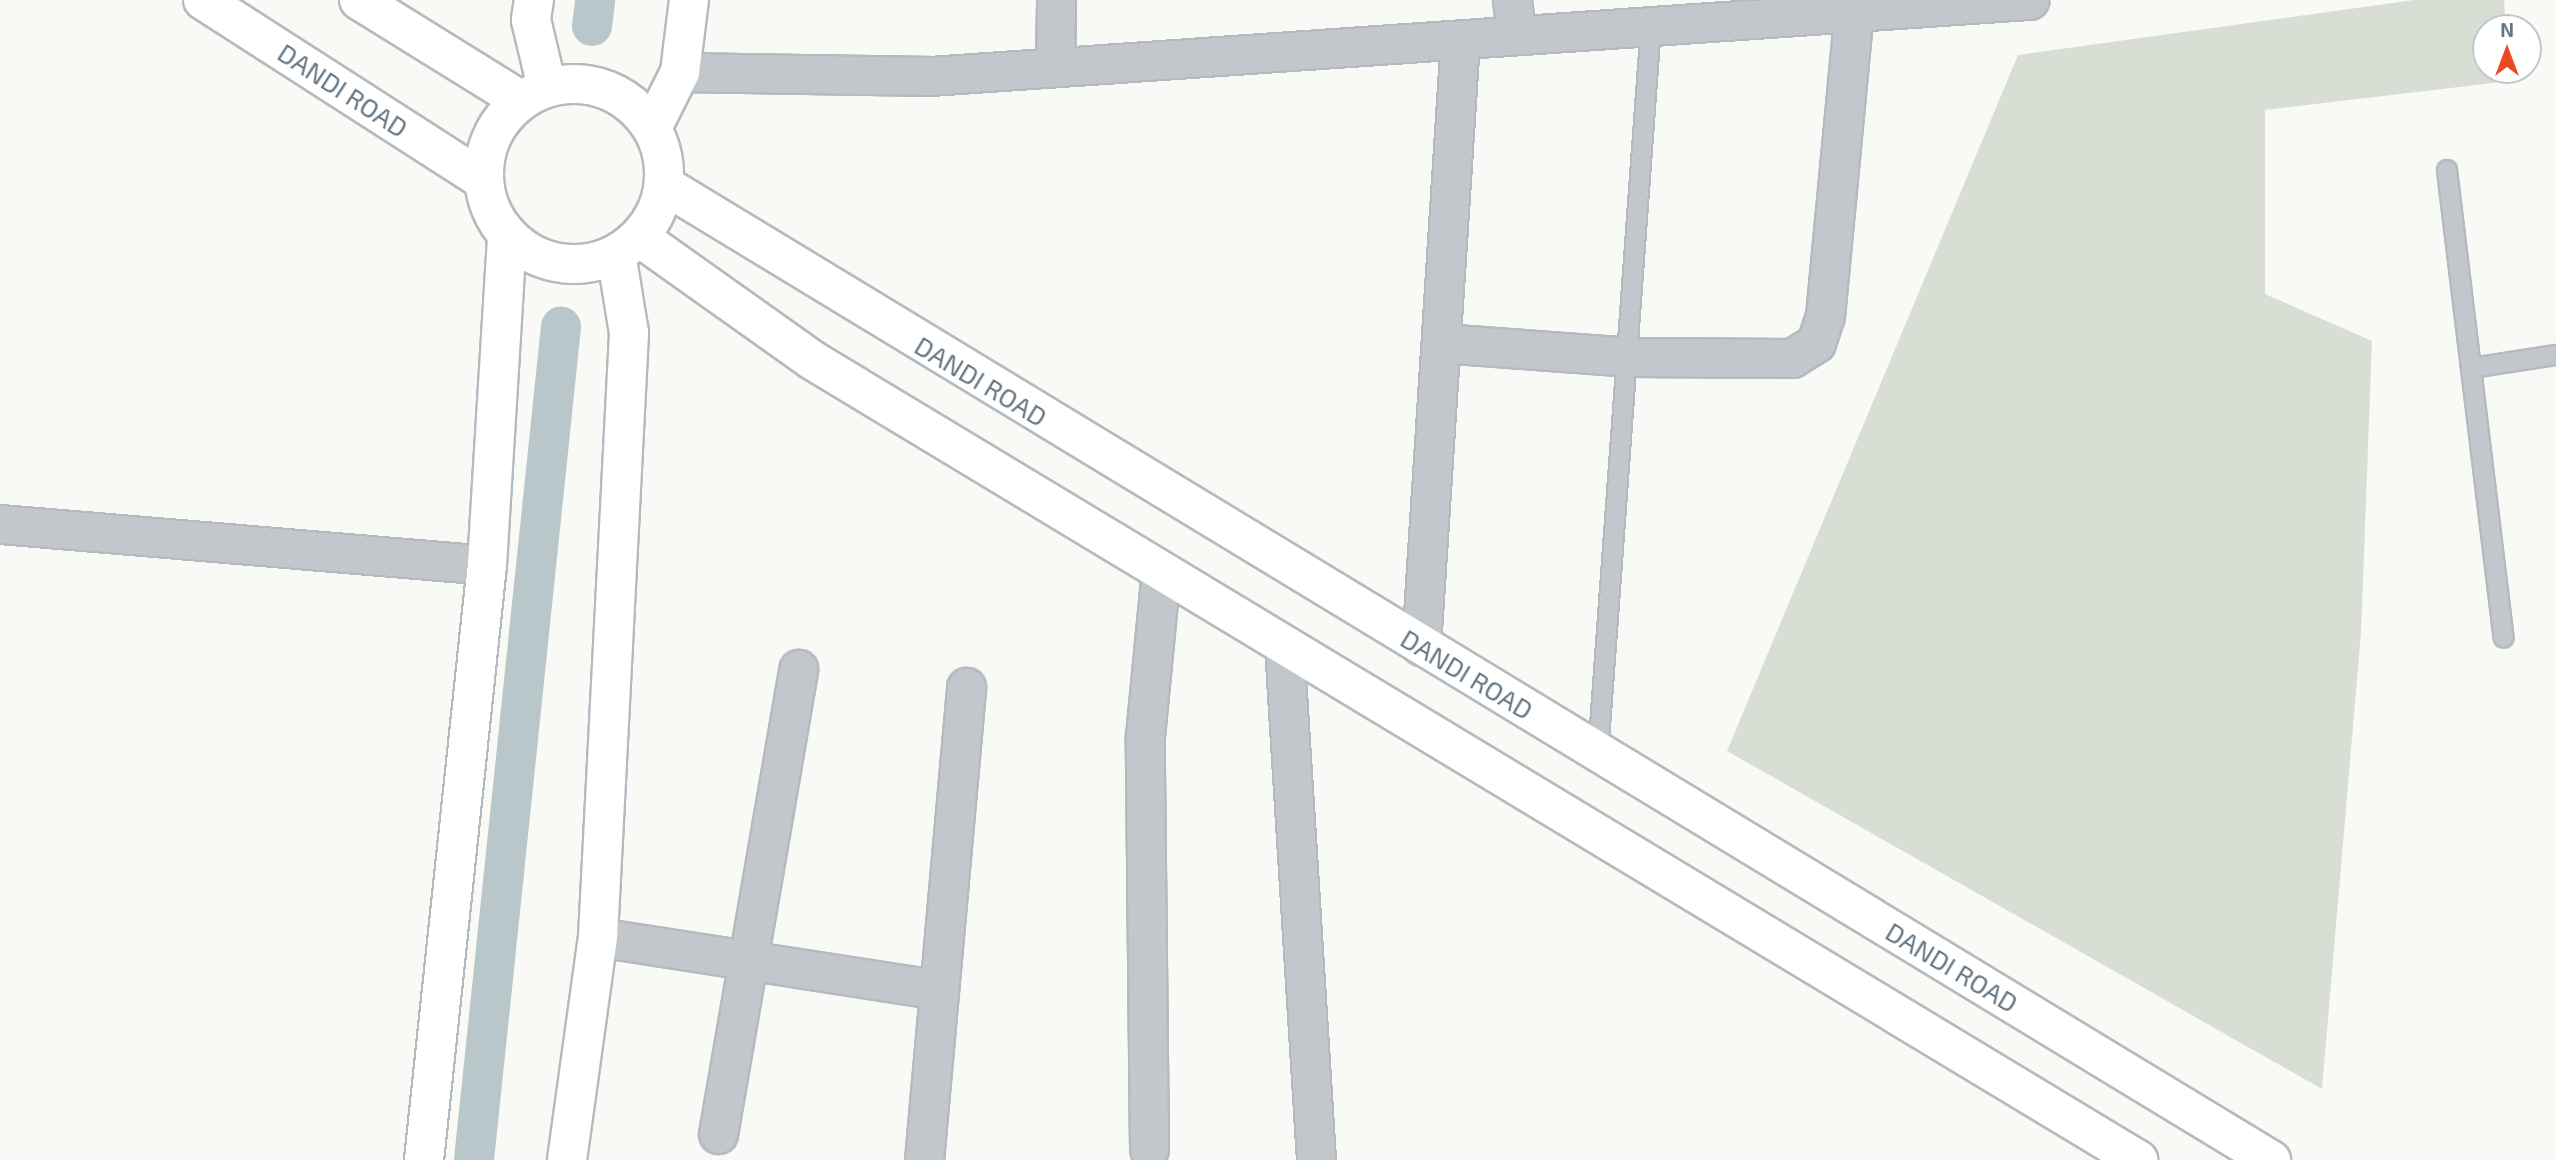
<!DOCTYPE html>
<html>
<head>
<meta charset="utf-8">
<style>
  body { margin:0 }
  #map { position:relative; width:2556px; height:1160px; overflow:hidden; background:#f9f9f6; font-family:"Exo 2",sans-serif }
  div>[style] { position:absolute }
  .green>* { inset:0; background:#d9ded5 }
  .canal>* { height:40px; margin:-20px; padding:0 20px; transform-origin:20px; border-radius:20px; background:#b9c7ca }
  .roads { filter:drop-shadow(2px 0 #b4bbc0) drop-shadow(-2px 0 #b4bbc0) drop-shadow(0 2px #b4bbc0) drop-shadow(0 -2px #b4bbc0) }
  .lane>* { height:18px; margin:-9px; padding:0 9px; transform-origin:9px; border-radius:9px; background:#c2c7cb }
  .street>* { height:37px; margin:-18.5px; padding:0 18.5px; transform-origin:18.5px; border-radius:18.5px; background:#c2c7cb }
  .secondary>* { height:38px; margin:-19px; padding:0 19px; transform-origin:19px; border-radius:19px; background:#fff }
  .primary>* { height:38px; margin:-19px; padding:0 19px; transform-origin:19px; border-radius:19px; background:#fff }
  .primary>.ring { margin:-19px; padding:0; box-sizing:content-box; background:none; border:38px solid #fff; border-radius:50% }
  span { translate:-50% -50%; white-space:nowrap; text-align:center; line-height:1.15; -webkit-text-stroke:7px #fff; paint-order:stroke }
  .street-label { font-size:26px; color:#637683 }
  .north { position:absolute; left:2472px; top:14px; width:70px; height:70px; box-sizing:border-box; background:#fff; border:2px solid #c1c8cd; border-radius:50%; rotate:0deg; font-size:19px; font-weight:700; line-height:28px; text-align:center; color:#637683 }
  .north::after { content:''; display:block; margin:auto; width:24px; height:32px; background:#ea4925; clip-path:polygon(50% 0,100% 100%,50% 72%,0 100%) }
</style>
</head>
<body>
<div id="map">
  <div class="green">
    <i style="clip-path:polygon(2414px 0,2504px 0,2506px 28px,2486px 28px,2486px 70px,2509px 70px,2510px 81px,2265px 110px,2265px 294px,2372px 341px,2361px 633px,2322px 1089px,1727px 751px,2018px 55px)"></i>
  </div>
  <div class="canal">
    <i style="left:592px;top:26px;width:26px;rotate:-83deg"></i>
    <i style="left:474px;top:1160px;width:838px;rotate:-84.04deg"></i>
  </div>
  <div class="roads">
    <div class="lane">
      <i style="left:2447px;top:170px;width:471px;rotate:83.1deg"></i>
      <i style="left:2472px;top:368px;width:85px;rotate:-8.8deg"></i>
      <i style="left:1598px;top:754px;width:730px;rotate:-85.84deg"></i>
    </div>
    <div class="street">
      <i style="left:1512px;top:0;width:35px;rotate:83deg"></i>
      <i style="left:1055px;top:67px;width:67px;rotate:-89.1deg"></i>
      <i style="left:680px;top:72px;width:250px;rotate:0.9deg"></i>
      <i style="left:930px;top:76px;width:1102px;rotate:-3.96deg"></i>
      <i style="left:1441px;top:343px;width:191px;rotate:4.2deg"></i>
      <i style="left:1631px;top:357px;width:161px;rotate:0.4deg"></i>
      <i style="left:1792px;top:358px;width:28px;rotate:-32deg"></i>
      <i style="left:1816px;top:343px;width:28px;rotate:-72deg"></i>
      <i style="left:1825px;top:316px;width:305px;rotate:-84.6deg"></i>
      <i style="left:0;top:524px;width:489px;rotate:4.8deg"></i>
      <i style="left:1284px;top:645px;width:516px;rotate:86.44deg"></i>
      <i style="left:1421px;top:646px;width:607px;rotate:-86.32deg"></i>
      <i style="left:598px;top:937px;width:345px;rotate:8.8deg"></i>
      <i style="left:718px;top:1134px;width:472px;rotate:-80.2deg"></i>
      <i style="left:1149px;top:1149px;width:413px;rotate:-90.6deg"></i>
      <i style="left:1145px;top:736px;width:166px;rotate:-84.5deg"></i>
      <i style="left:924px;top:1160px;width:475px;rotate:-84.9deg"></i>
    </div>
    <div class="secondary">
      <i style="left:534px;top:0;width:20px;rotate:99deg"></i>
      <i style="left:531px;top:20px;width:69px;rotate:76.6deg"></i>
      <i style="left:652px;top:128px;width:63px;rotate:-63.4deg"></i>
      <i style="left:680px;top:72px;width:73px;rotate:-82.9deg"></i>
      <i style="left:424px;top:1160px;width:598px;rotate:-83.96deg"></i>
      <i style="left:487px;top:565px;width:331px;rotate:-86.5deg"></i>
      <i style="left:567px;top:1160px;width:225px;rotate:-82.1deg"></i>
      <i style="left:598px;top:937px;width:605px;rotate:-87.06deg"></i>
      <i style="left:629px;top:333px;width:80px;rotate:-99.3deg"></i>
    </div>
    <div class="primary">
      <i style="left:203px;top:0;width:333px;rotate:32.7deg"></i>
      <i style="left:359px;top:0;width:190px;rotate:31.8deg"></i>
      <i class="ring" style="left:484px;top:84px;width:142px;height:142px"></i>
      <i style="left:664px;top:185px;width:1880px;rotate:31.25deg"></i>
      <i style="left:639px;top:237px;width:212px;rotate:35.4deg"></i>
      <i style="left:812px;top:360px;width:1549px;rotate:31.1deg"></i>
    </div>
  </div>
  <div class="street-label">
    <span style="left:343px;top:90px;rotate:33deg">DANDI ROAD</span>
    <span style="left:981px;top:381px;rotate:31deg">DANDI ROAD</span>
    <span style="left:1467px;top:674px;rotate:31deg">DANDI ROAD</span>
    <span style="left:1952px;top:967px;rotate:31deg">DANDI ROAD</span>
  </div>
  <div class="north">N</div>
</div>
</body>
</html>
